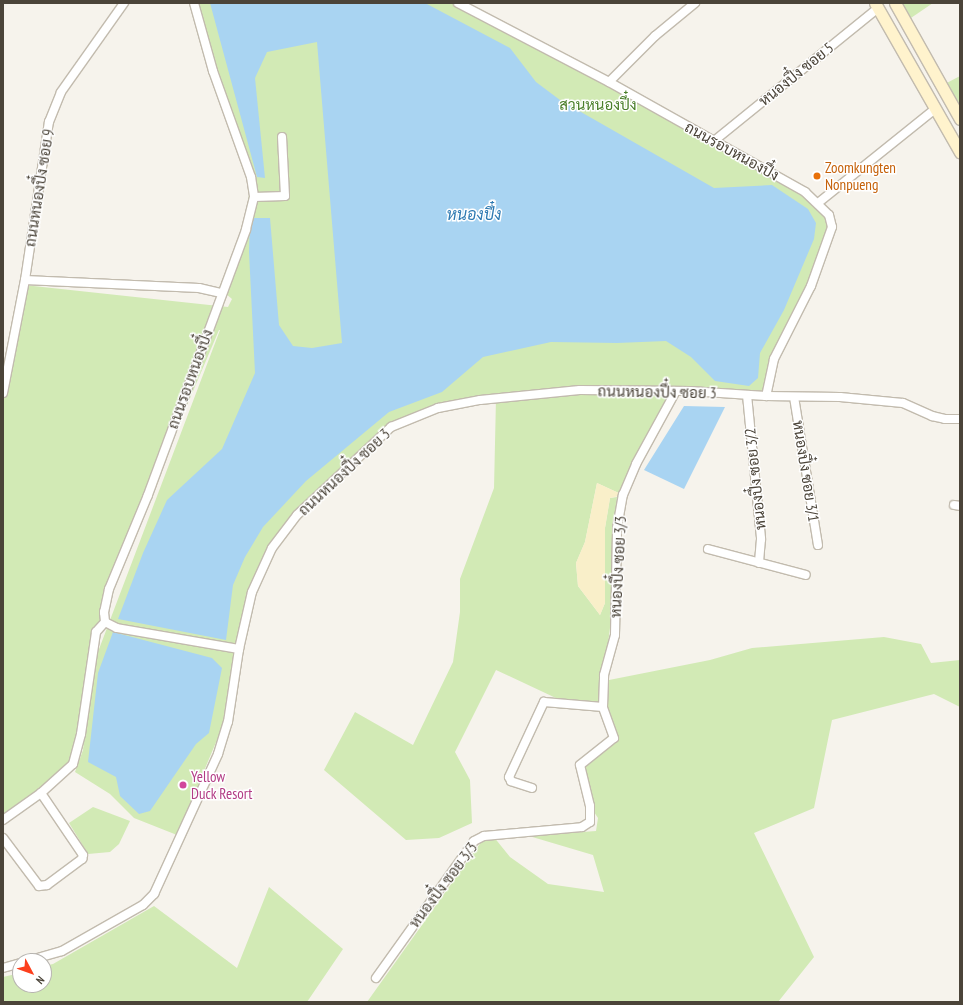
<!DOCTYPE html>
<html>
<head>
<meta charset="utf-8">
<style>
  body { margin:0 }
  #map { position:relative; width:963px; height:1005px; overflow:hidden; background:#f6f3ec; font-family:"PT Sans Narrow",Sarabun,sans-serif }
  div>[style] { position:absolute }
  .green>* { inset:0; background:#d2eab5 }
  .sand>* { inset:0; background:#f9efc9 }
  .water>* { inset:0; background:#a9d4f2 }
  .roads { filter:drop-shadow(1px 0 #c2bbae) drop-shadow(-1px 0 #c2bbae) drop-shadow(0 1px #c2bbae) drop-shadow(0 -1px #c2bbae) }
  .street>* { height:8px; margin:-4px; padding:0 4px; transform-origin:4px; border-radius:4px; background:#fff }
  .secondary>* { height:11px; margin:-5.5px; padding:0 5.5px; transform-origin:5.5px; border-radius:5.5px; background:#fff3cd }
  .dots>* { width:11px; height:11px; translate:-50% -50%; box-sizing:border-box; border:2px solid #fff; border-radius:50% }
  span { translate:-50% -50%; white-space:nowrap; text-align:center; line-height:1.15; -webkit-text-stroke:3px #fff; paint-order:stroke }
  .street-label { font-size:15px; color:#4b4439 }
  .park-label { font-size:15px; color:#4a7f2a }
  .food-label { font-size:15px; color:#c56008 }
  .left { translate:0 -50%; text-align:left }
  .hotel-label { font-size:15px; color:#b23c85 }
  .water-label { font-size:16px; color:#2e7ab2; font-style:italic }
  .frame { position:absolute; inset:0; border:4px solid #4b4439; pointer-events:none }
  .north { position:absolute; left:12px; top:953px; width:40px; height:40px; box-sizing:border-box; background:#fff; border:1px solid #b7b4b0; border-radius:50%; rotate:131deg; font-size:11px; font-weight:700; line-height:16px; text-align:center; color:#4b4439 }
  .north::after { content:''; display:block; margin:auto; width:14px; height:18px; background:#fc3f1d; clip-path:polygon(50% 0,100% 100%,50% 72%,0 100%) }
</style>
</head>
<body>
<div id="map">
  <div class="green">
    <i style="clip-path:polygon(evenodd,194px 3px,454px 3px,500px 25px,829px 205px,806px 192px,818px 203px,832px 227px,814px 278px,777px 352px,766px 396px,676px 391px,623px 495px,597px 483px,585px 542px,576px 563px,578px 586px,600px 615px,605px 603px,605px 528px,610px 498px,617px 497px,610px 628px,600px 706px,558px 699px,496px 670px,455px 752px,470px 780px,472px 823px,439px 838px,406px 840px,324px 770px,355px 712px,413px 745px,453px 662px,460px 612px,460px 579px,494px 488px,496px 398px,475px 399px,414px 418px,375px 436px,284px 524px,263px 560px,240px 625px,239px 649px,232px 664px,222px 728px,177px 835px,134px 818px,110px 794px,75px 772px,83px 750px,91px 675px,70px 768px,3px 817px,3px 393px,24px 285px,228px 307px,232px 299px,219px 288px,245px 224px,251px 180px,194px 3px,219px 330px,220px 330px,93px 665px,109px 589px,219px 330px)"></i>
    <i style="clip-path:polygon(896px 3px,933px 3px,905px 22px)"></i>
    <i style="clip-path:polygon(960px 76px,960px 108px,941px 86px)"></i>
    <i style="clip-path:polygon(884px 637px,921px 644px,931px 663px,960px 660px,960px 707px,934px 694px,832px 720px,814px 808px,754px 833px,814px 957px,778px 1002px,367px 1002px,489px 831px,510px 857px,548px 884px,604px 892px,593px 855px,529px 836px,596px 831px,598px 818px,590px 806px,580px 765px,613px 738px,603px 707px,604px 681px,710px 660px,752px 648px)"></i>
    <i style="clip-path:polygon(93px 807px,130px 821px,119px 844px,110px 852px,88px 854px,69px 823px)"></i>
    <i style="clip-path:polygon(269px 887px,343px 949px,307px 1002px,3px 1002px,3px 977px,20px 973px,20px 985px,44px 985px,44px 966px,53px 964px,154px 906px,237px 968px)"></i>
  </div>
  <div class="sand">
    <i style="clip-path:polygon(597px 483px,623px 495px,610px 498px,605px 528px,605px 603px,600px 615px,578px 586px,576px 563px,585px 542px)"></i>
  </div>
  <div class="water">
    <i style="clip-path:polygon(210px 3px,425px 3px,510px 48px,536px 82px,560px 100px,714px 188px,772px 185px,808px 209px,816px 223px,814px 239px,784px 310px,760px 353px,758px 378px,749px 386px,715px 381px,691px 357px,666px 341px,617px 343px,551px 342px,483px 357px,442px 392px,389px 412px,306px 481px,263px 527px,245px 557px,233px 585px,226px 640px,118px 619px,143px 553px,167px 500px,222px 449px,255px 373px,249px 252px,250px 218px,270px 218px,279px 325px,293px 346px,312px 348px,342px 343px,317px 42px,267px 52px,255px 78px,265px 178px,257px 177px)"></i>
    <i style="clip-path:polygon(684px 406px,725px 407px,684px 489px,644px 470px)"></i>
    <i style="clip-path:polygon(113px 632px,212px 658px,222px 668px,209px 733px,196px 744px,150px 811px,139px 814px,120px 796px,116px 777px,88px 762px,98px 673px)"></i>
  </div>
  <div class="roads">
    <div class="street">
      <i style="left:194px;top:3px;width:71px;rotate:74.4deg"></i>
      <i style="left:213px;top:71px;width:113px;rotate:70.3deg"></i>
      <i style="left:251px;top:177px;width:20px;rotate:81deg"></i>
      <i style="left:254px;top:197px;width:34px;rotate:104deg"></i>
      <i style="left:246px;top:230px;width:283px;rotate:110.3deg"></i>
      <i style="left:148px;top:495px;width:102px;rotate:112.5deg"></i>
      <i style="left:109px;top:589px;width:24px;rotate:102deg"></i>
      <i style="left:104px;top:612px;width:10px;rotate:84deg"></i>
      <i style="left:105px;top:622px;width:13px;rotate:27deg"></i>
      <i style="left:117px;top:628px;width:124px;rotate:9.8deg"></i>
      <i style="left:458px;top:3px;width:170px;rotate:27.6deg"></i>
      <i style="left:609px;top:82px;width:225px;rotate:29.3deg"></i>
      <i style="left:805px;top:192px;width:33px;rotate:44deg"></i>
      <i style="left:829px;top:215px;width:12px;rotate:76deg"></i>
      <i style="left:832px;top:227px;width:63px;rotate:109.6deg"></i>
      <i style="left:811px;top:286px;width:82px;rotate:116.9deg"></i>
      <i style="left:774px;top:359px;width:38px;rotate:102deg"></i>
      <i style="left:609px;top:82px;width:65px;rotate:-45deg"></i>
      <i style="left:655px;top:36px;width:52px;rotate:-39.5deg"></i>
      <i style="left:714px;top:141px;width:211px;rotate:-39deg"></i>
      <i style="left:254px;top:197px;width:31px;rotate:-2deg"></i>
      <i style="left:285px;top:196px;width:59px;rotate:-92.9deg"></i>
      <i style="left:818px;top:203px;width:150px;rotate:-38.8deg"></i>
      <i style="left:25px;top:280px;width:174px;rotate:2.6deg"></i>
      <i style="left:199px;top:288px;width:23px;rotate:13deg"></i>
      <i style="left:3px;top:393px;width:115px;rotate:-79deg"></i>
      <i style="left:25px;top:280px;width:160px;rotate:-81.4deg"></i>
      <i style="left:49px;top:122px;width:32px;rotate:-68deg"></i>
      <i style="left:61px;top:92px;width:109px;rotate:-54.7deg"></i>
      <i style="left:747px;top:395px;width:145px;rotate:84.4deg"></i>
      <i style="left:761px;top:539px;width:24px;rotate:95deg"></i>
      <i style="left:794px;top:397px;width:150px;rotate:80.8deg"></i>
      <i style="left:954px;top:505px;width:6px;rotate:9deg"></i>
      <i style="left:708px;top:549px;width:101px;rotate:14.9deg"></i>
      <i style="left:532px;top:788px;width:22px;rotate:-162deg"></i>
      <i style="left:511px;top:781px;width:4px;rotate:-117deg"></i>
      <i style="left:509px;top:777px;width:83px;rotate:-65deg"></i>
      <i style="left:544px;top:702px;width:59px;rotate:4.8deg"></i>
      <i style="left:3px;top:820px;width:47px;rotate:-35.4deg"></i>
      <i style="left:41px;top:793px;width:43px;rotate:-42.2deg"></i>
      <i style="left:73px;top:764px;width:31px;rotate:-75deg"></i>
      <i style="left:81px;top:734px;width:103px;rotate:-81.6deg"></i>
      <i style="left:96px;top:632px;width:13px;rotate:-48deg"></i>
      <i style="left:3px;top:838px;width:60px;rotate:53.1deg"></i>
      <i style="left:39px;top:886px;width:8px;rotate:-7deg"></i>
      <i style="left:47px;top:885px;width:44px;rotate:-36.6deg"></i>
      <i style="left:82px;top:859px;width:4px;rotate:-76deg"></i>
      <i style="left:83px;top:855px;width:75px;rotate:-124.1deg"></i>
      <i style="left:27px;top:961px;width:36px;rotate:-16deg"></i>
      <i style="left:62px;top:951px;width:93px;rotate:-29.6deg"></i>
      <i style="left:143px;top:905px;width:16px;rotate:-45deg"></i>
      <i style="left:154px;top:894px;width:154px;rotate:-65.4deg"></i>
      <i style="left:218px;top:754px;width:34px;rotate:-73deg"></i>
      <i style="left:228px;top:722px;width:74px;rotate:-81.4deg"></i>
      <i style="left:239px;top:649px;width:58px;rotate:-77.2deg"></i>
      <i style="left:252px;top:592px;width:48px;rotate:-65.6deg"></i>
      <i style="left:272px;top:548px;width:41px;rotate:-52.9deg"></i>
      <i style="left:297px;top:515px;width:129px;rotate:-43.1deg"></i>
      <i style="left:391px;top:427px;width:51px;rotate:-22deg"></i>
      <i style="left:438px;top:408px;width:43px;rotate:-10.8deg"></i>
      <i style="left:480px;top:400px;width:100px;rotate:-5.7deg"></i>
      <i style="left:580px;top:390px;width:110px;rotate:0.5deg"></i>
      <i style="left:690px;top:391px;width:76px;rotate:3.8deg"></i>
      <i style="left:766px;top:396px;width:74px;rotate:0.8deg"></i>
      <i style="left:840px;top:397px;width:63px;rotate:5.4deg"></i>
      <i style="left:903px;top:403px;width:32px;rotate:24deg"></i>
      <i style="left:932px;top:416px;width:13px;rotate:13deg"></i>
      <i style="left:945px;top:419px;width:15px"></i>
      <i style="left:3px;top:968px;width:18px;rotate:-16deg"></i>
      <i style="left:376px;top:978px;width:168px;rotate:-54.4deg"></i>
      <i style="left:474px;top:841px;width:11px;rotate:-27deg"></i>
      <i style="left:484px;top:836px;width:98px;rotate:-5.2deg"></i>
      <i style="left:582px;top:827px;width:9px;rotate:-32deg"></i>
      <i style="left:590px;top:822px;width:16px;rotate:-90deg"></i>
      <i style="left:590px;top:806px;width:42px;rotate:-103.7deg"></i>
      <i style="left:580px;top:765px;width:43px;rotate:-38.5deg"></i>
      <i style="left:614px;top:738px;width:33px;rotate:-110deg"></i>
      <i style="left:603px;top:707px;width:32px;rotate:-88deg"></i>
      <i style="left:604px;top:675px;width:41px;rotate:-74.6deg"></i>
      <i style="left:615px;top:635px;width:107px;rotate:-88.9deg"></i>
      <i style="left:617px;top:528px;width:34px;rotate:-80deg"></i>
      <i style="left:623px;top:495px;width:34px;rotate:-67deg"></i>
      <i style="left:636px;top:464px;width:83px;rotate:-61.3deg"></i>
    </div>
    <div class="secondary">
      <i style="left:875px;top:3px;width:172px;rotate:60.3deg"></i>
      <i style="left:895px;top:3px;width:133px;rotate:60.7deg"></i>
    </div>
  </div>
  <div class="dots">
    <i style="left:817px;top:176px;background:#e8710a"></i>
    <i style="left:183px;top:785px;background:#d1479c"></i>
  </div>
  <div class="street-label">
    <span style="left:796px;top:74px;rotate:-39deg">หนองปึ๋ง ซอย 5</span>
    <span style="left:732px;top:151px;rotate:29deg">ถนนรอบหนองปึ๋ง</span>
    <span style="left:39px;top:188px;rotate:-81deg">ถนนหนองปึ๋ง ซอย 9</span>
    <span style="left:190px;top:379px;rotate:-70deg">ถนนรอบหนองปึ๋ง</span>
    <span style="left:657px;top:392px;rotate:1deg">ถนนหนองปึ๋ง ซอย 3</span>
    <span style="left:806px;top:471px;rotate:81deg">หนองปึ๋ง ซอย 3/1</span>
    <span style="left:344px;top:472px;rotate:-43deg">ถนนหนองปึ๋ง ซอย 3</span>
    <span style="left:755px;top:479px;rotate:-96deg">หนองปึ๋ง ซอย 3/2</span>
    <span style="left:618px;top:567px;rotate:-87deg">หนองปึ๋ง ซอย 3/3</span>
    <span style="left:443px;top:885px;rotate:-53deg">หนองปึ๋ง ซอย 3/3</span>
  </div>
  <div class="park-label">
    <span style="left:598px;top:105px">สวนหนองปึ๋ง</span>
  </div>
  <div class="food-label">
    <span class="left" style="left:825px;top:176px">Zoomkungten<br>Nonpueng</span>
  </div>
  <div class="hotel-label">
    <span class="left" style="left:191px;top:785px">Yellow<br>Duck Resort</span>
  </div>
  <div class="water-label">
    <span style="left:474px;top:214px">หนองปึ๋ง</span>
  </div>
  <div class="frame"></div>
  <div class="north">N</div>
</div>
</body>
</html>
